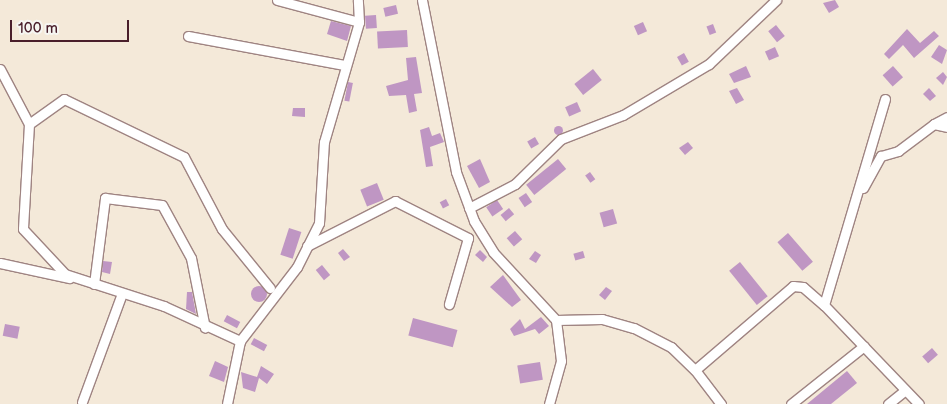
<!DOCTYPE html>
<html>
<head>
<meta charset="utf-8">
<style>
  body { margin:0 }
  #map { position:relative; width:947px; height:404px; overflow:hidden; background:#f4e9d9; font-family:"Balsamiq Sans",sans-serif }
  div>[style] { position:absolute }
  .building>* { inset:0; background:#bf96c3; transform-origin:0 0 }
  .round { border-radius:50% }
  .roads { filter:drop-shadow(1px 0 #9f8482) drop-shadow(-1px 0 #9f8482) drop-shadow(0 1px #9f8482) drop-shadow(0 -1px #9f8482) }
  .street>* { height:9px; margin:-4.5px; padding:0 4.5px; transform-origin:4.5px; border-radius:4.5px; background:#fff }
  span { translate:-50% -50%; white-space:nowrap; text-align:center; line-height:1.15; -webkit-text-stroke:5px #f6f6f2; paint-order:stroke }
  .scale { position:absolute; left:10px; top:20px; width:119px; height:22px; box-sizing:border-box; border:2px solid #4a1f2b; border-top:0; padding-left:6px; font-size:15px; line-height:18px; white-space:nowrap; color:#4a1f2b; -webkit-text-stroke:4px #f6f6f2; paint-order:stroke }
</style>
</head>
<body>
<div id="map">
  <div class="building">
    <i style="clip-path:polygon(835px 0,839px 7px,829px 13px,823px 3px)"></i>
    <i style="left:396px;top:5px;width:9px;height:13px;rotate:77deg"></i>
    <i style="left:376px;top:15px;width:13px;height:11px;rotate:86deg"></i>
    <i style="clip-path:polygon(331px 21px,351px 26px,347px 41px,327px 34px)"></i>
    <i style="left:643px;top:22px;width:10px;height:10px;rotate:66deg"></i>
    <i style="left:713px;top:24px;width:9px;height:7px;rotate:69deg"></i>
    <i style="left:776px;top:25px;width:14px;height:10px;rotate:51deg"></i>
    <i style="clip-path:polygon(907px 29px,920px 43px,934px 31px,939px 36px,914px 58px,903px 45px,889px 59px,884px 54px)"></i>
    <i style="left:407px;top:30px;width:17px;height:30px;rotate:87deg"></i>
    <i style="clip-path:polygon(939px 45px,947px 50px,942px 64px,931px 57px)"></i>
    <i style="left:775px;top:47px;width:10px;height:11px;rotate:66deg"></i>
    <i style="left:684px;top:53px;width:10px;height:8px;rotate:61deg"></i>
    <i style="clip-path:polygon(416px 57px,422px 93px,414px 94px,417px 111px,409px 113px,406px 95px,389px 96px,386px 86px,408px 80px,406px 58px)"></i>
    <i style="clip-path:polygon(746px 66px,751px 77px,734px 83px,729px 74px)"></i>
    <i style="left:893px;top:66px;width:15px;height:14px;rotate:48deg"></i>
    <i style="left:593px;top:69px;width:14px;height:24px;rotate:51deg"></i>
    <i style="clip-path:polygon(943px 72px,947px 77px,943px 85px,936px 78px)"></i>
    <i style="left:348px;top:82px;width:5px;height:19px;rotate:11deg"></i>
    <i style="clip-path:polygon(737px 88px,744px 100px,736px 104px,729px 91px)"></i>
    <i style="clip-path:polygon(929px 88px,936px 96px,930px 101px,923px 94px)"></i>
    <i style="left:577px;top:102px;width:10px;height:13px;rotate:66deg"></i>
    <i style="clip-path:polygon(293px 108px,305px 108px,305px 117px,292px 116px)"></i>
    <i class="round" style="left:553.5px;top:125.5px;width:9px;height:9px"></i>
    <i style="clip-path:polygon(429px 127px,432px 136px,440px 133px,444px 142px,430px 147px,433px 166px,426px 167px,420px 130px)"></i>
    <i style="left:535px;top:137px;width:8px;height:9px;rotate:60deg"></i>
    <i style="clip-path:polygon(688px 142px,693px 148px,685px 155px,679px 148px)"></i>
    <i style="clip-path:polygon(480px 159px,490px 182px,479px 188px,467px 166px)"></i>
    <i style="left:558px;top:159px;width:13px;height:41px;rotate:51deg"></i>
    <i style="left:590px;top:172px;width:9px;height:6px;rotate:54deg"></i>
    <i style="left:377px;top:183px;width:18px;height:18px;rotate:68deg"></i>
    <i style="left:526px;top:193px;width:11px;height:9px;rotate:56deg"></i>
    <i style="left:446px;top:199px;width:7px;height:7px;rotate:63deg"></i>
    <i style="left:497px;top:200px;width:11px;height:13px;rotate:56deg"></i>
    <i style="left:509px;top:208px;width:8px;height:11px;rotate:50deg"></i>
    <i style="left:613px;top:209px;width:15px;height:14px;rotate:74deg"></i>
    <i style="left:289px;top:228px;width:13px;height:28px;rotate:18deg"></i>
    <i style="left:515px;top:231px;width:11px;height:11px;rotate:49deg"></i>
    <i style="left:788px;top:233px;width:38px;height:14px;rotate:49deg"></i>
    <i style="clip-path:polygon(343px 249px,350px 257px,344px 261px,338px 253px)"></i>
    <i style="clip-path:polygon(480px 250px,487px 257px,483px 262px,475px 255px)"></i>
    <i style="clip-path:polygon(535px 251px,541px 255px,536px 263px,529px 259px)"></i>
    <i style="left:583px;top:251px;width:7px;height:10px;rotate:74deg"></i>
    <i style="clip-path:polygon(103px 261px,112px 262px,110px 274px,102px 272px)"></i>
    <i style="left:740px;top:262px;width:44px;height:14px;rotate:51deg"></i>
    <i style="left:322px;top:265px;width:13px;height:8px;rotate:51deg"></i>
    <i style="clip-path:polygon(503px 275px,521px 300px,512px 307px,490px 287px)"></i>
    <i class="round" style="left:251px;top:286px;width:16px;height:16px"></i>
    <i style="clip-path:polygon(606px 287px,612px 291px,605px 300px,599px 295px)"></i>
    <i style="clip-path:polygon(187px 292px,192px 292px,196px 314px,186px 309px)"></i>
    <i style="left:227px;top:315px;width:15px;height:7px;rotate:28deg"></i>
    <i style="clip-path:polygon(541px 317px,549px 326px,539px 334px,535px 329px,514px 336px,510px 329px,520px 319px,525px 329px)"></i>
    <i style="left:413px;top:318px;width:46px;height:18px;rotate:15deg"></i>
    <i style="left:5px;top:324px;width:15px;height:12px;rotate:11deg"></i>
    <i style="left:254px;top:338px;width:15px;height:7px;rotate:28deg"></i>
    <i style="left:932px;top:348px;width:9px;height:13px;rotate:49deg"></i>
    <i style="clip-path:polygon(215px 361px,228px 367px,224px 382px,209px 376px)"></i>
    <i style="left:540px;top:362px;width:18px;height:23px;rotate:81deg"></i>
    <i style="clip-path:polygon(261px 366px,274px 374px,267px 384px,259px 378px,255px 392px,243px 388px,241px 372px,257px 377px)"></i>
    <i style="clip-path:polygon(847px 371px,857px 383px,831px 404px,807px 404px)"></i>
  </div>
  <div class="roads">
    <div class="street">
      <i style="left:277px;top:0;width:85px;rotate:15deg"></i>
      <i style="left:422px;top:0;width:175px;rotate:78.8deg"></i>
      <i style="left:456px;top:172px;width:52px;rotate:69.8deg"></i>
      <i style="left:474px;top:221px;width:36px;rotate:58deg"></i>
      <i style="left:493px;top:252px;width:93px;rotate:47.2deg"></i>
      <i style="left:556px;top:320px;width:41px;rotate:83deg"></i>
      <i style="left:561px;top:361px;width:45px;rotate:105.6deg"></i>
      <i style="left:188px;top:36px;width:159px;rotate:10.5deg"></i>
      <i style="left:0;top:69px;width:62px;rotate:62.2deg"></i>
      <i style="left:29px;top:124px;width:43px;rotate:-35.5deg"></i>
      <i style="left:64px;top:99px;width:133px;rotate:25.8deg"></i>
      <i style="left:184px;top:157px;width:81px;rotate:62.2deg"></i>
      <i style="left:222px;top:229px;width:76px;rotate:50.9deg"></i>
      <i style="left:885px;top:99px;width:215px;rotate:106.5deg"></i>
      <i style="left:824px;top:305px;width:137px;rotate:46.2deg"></i>
      <i style="left:29px;top:124px;width:105px;rotate:93.3deg"></i>
      <i style="left:23px;top:229px;width:62px;rotate:47deg"></i>
      <i style="left:65px;top:274px;width:104px;rotate:17.9deg"></i>
      <i style="left:164px;top:306px;width:84px;rotate:24.7deg"></i>
      <i style="left:240px;top:341px;width:64px;rotate:101.7deg"></i>
      <i style="left:934px;top:124px;width:15px;rotate:-28deg"></i>
      <i style="left:863px;top:188px;width:37px;rotate:-61deg"></i>
      <i style="left:881px;top:156px;width:18px;rotate:-16deg"></i>
      <i style="left:898px;top:151px;width:45px;rotate:-36.9deg"></i>
      <i style="left:934px;top:124px;width:13px;rotate:13deg"></i>
      <i style="left:469px;top:208px;width:52px;rotate:-27.6deg"></i>
      <i style="left:515px;top:184px;width:64px;rotate:-44.4deg"></i>
      <i style="left:561px;top:139px;width:66px;rotate:-21.2deg"></i>
      <i style="left:623px;top:115px;width:100px;rotate:-30.7deg"></i>
      <i style="left:709px;top:64px;width:93px;rotate:-43.7deg"></i>
      <i style="left:307px;top:246px;width:99px;rotate:-27.1deg"></i>
      <i style="left:395px;top:201px;width:82px;rotate:26.9deg"></i>
      <i style="left:468px;top:238px;width:69px;rotate:106.1deg"></i>
      <i style="left:0;top:263px;width:71px;rotate:12.3deg"></i>
      <i style="left:94px;top:284px;width:87px;rotate:-82.7deg"></i>
      <i style="left:105px;top:198px;width:57px;rotate:7deg"></i>
      <i style="left:162px;top:205px;width:60px;rotate:61.3deg"></i>
      <i style="left:191px;top:258px;width:71px;rotate:78.7deg"></i>
      <i style="left:556px;top:320px;width:46px;rotate:-1.2deg"></i>
      <i style="left:602px;top:319px;width:33px;rotate:16deg"></i>
      <i style="left:634px;top:328px;width:42px;rotate:27.2deg"></i>
      <i style="left:671px;top:347px;width:33px;rotate:44deg"></i>
      <i style="left:695px;top:370px;width:129px;rotate:-40.6deg"></i>
      <i style="left:793px;top:286px;width:10px;rotate:6deg"></i>
      <i style="left:803px;top:287px;width:28px;rotate:41deg"></i>
      <i style="left:240px;top:341px;width:93px;rotate:-52.4deg"></i>
      <i style="left:297px;top:267px;width:49px;rotate:-63.4deg"></i>
      <i style="left:319px;top:223px;width:81px;rotate:-86.5deg"></i>
      <i style="left:324px;top:142px;width:125px;rotate:-73.7deg"></i>
      <i style="left:359px;top:22px;width:22px;rotate:-93deg"></i>
      <i style="left:695px;top:370px;width:43px;rotate:52.6deg"></i>
      <i style="left:82px;top:402px;width:116px;rotate:-69.8deg"></i>
      <i style="left:791px;top:404px;width:93px;rotate:-38.5deg"></i>
      <i style="left:888px;top:404px;width:22px;rotate:-39deg"></i>
    </div>
  </div>
  <div class="scale">100 m</div>
</div>
</body>
</html>
